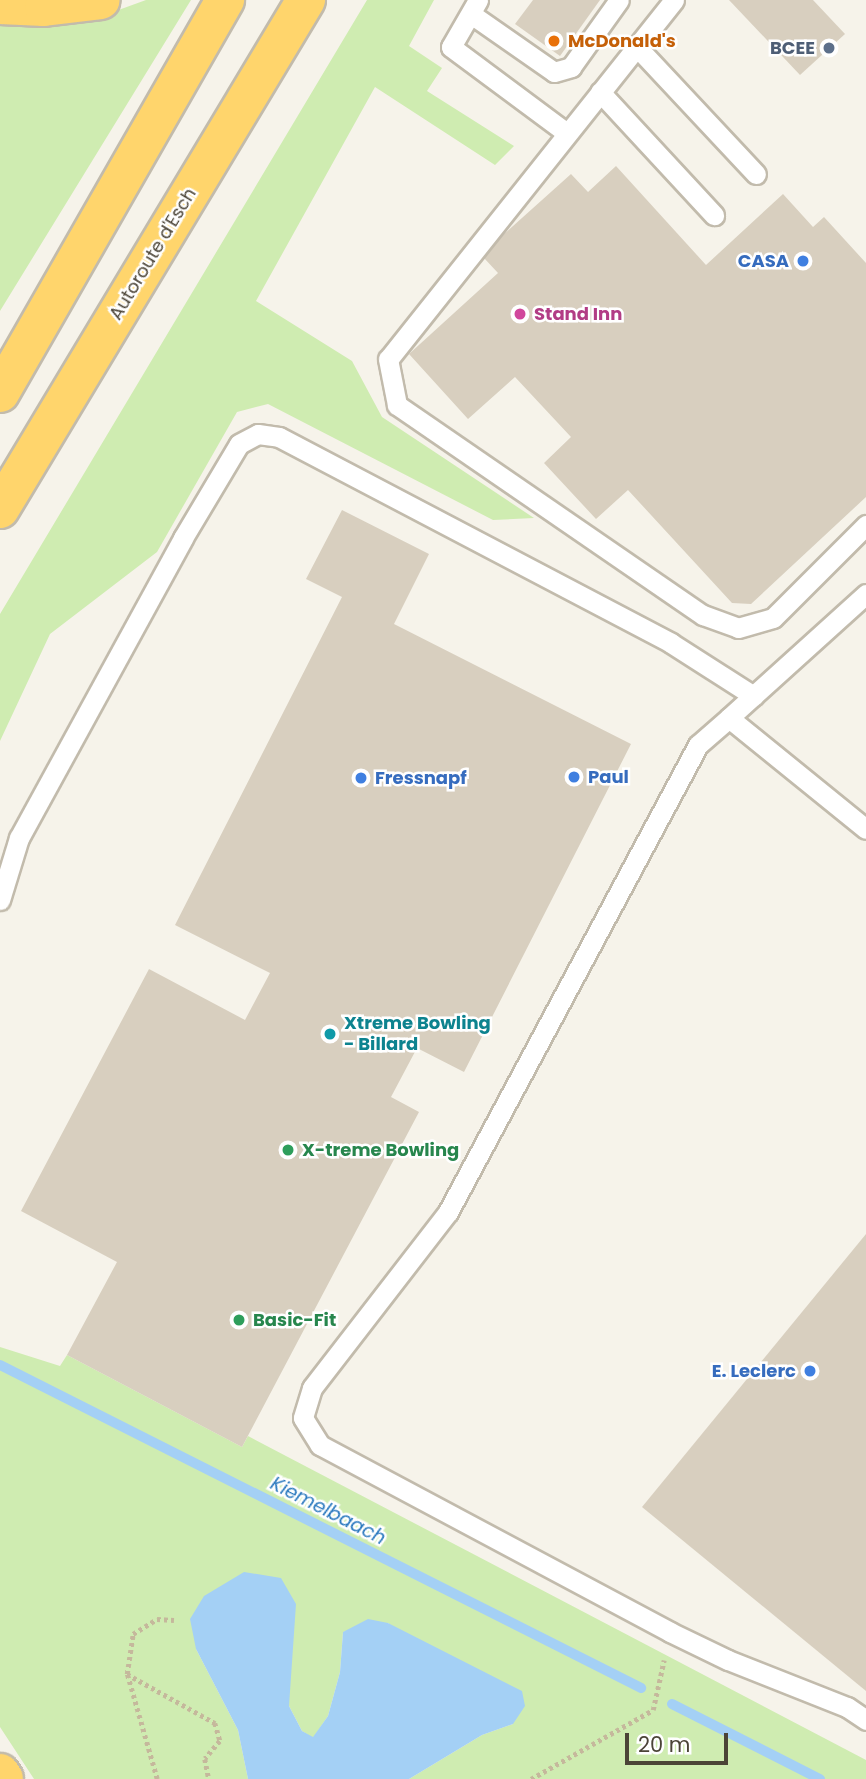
<!DOCTYPE html>
<html>
<head>
<meta charset="utf-8">
<style>
  body { margin:0 }
  #map { position:relative; width:866px; height:1779px; overflow:hidden; background:#f6f3ea; font-family:Poppins,sans-serif }
  div>[style] { position:absolute }
  .green>* { inset:0; background:#cfecb1 }
  .water>* { inset:0; background:#a4d0f5 }
  .stream>* { height:10px; margin:-5px; padding:0 5px; transform-origin:5px; border-radius:5px; background:#a4d0f5 }
  .building>* { inset:0; background:#d8cfbf }
  .path>* { height:4.5px; margin-top:-2.25px; transform-origin:0; background:repeating-linear-gradient(90deg,#c5b89c 0 3.5px,transparent 0 7px) }
  .roads { filter:drop-shadow(2px 0 #c2bbac) drop-shadow(-2px 0 #c2bbac) drop-shadow(0 2px #c2bbac) drop-shadow(0 -2px #c2bbac) }
  .lane>* { height:19px; margin:-9.5px; padding:0 9.5px; transform-origin:9.5px; border-radius:9.5px; background:#fff }
  .highway>* { height:38px; margin:-19px; padding:0 19px; transform-origin:19px; border-radius:19px; background:#ffd56c }
  .dots>* { width:19px; height:19px; translate:-50% -50%; box-sizing:border-box; border:4px solid #fff; border-radius:50% }
  span { translate:-50% -50%; white-space:nowrap; text-align:center; line-height:1.15; -webkit-text-stroke:5px #fff; paint-order:stroke }
  .food-label { font-size:18px; color:#c56008; font-weight:700 }
  .left { translate:0 -50%; text-align:left }
  .service-label { font-size:18px; color:#4e5e75; font-weight:700 }
  .right { translate:-100% -50%; text-align:right }
  .street-label { font-size:18px; color:#4b4437 }
  .shop-label { font-size:18px; color:#366cbe; font-weight:700 }
  .hotel-label { font-size:18px; color:#b23c85; font-weight:700 }
  .culture-label { font-size:18px; color:#0d838f; font-weight:700 }
  .leisure-label { font-size:18px; color:#27864d; font-weight:700 }
  .water-label { font-size:19px; color:#2978be; font-style:italic }
  .scale { position:absolute; left:625px; top:1733px; width:103px; height:32px; box-sizing:border-box; border:4px solid #4b4437; border-top:0; padding-left:9px; font-size:21px; line-height:24px; white-space:nowrap; color:#4b4437; -webkit-text-stroke:5px #fff; paint-order:stroke }
</style>
</head>
<body>
<div id="map">
  <div class="green">
    <i style="clip-path:polygon(146px 0,191px 0,0 311px,0 21px,102px 16px)"></i>
    <i style="clip-path:polygon(367px 0,434px 0,409px 46px,442px 68px,427px 91px,514px 146px,495px 165px,375px 87px,256px 301px,352px 361px,382px 417px,534px 518px,493px 520px,268px 404px,237px 412px,157px 552px,50px 634px,0 741px,0 614px)"></i>
    <i style="clip-path:polygon(0 1347px,60px 1366px,67px 1355px,242px 1447px,248px 1436px,866px 1760px,866px 1779px,409px 1779px,482px 1735px,513px 1724px,388px 1623px,343px 1632px,340px 1672px,328px 1716px,313px 1738px,302px 1731px,289px 1706px,196px 1649px,238px 1730px,248px 1779px,34px 1779px,0 1727px)"></i>
  </div>
  <div class="water">
    <i style="clip-path:polygon(244px 1572px,281px 1578px,296px 1604px,289px 1706px,302px 1731px,313px 1737px,328px 1716px,340px 1672px,343px 1632px,368px 1619px,388px 1623px,522px 1691px,525px 1706px,513px 1724px,482px 1735px,409px 1779px,248px 1779px,238px 1730px,196px 1649px,190px 1619px,204px 1596px)"></i>
  </div>
  <div class="stream">
    <i style="left:0;top:1365px;width:718px;rotate:26.74deg"></i>
    <i style="left:672px;top:1704px;width:166px;rotate:26.9deg"></i>
  </div>
  <div class="building">
    <i style="clip-path:polygon(533px 0,600px 0,560px 56px,515px 24px)"></i>
    <i style="clip-path:polygon(729px 0,813px 0,845px 34px,800px 75px)"></i>
    <i style="clip-path:polygon(616px 166px,706px 265px,783px 194px,813px 227px,824px 217px,866px 263px,866px 497px,751px 604px,732px 603px,628px 490px,596px 519px,544px 463px,571px 437px,515px 377px,468px 419px,409px 354px,498px 273px,484px 258px,502px 236px,571px 174px,588px 192px)"></i>
    <i style="clip-path:polygon(342px 510px,429px 554px,394px 624px,631px 744px,464px 1072px,417px 1048px,391px 1097px,419px 1112px,242px 1447px,67px 1355px,117px 1262px,21px 1211px,149px 969px,245px 1020px,270px 973px,175px 925px,342px 597px,306px 579px)"></i>
    <i style="clip-path:polygon(866px 1234px,866px 1691px,642px 1507px)"></i>
  </div>
  <div class="path">
    <i style="left:127px;top:1674px;width:40px;rotate:-81.5deg"></i>
    <i style="left:133px;top:1634px;width:28px;rotate:-32deg"></i>
    <i style="left:157px;top:1619px;width:17px;rotate:3deg"></i>
    <i style="left:157px;top:1779px;width:109px;rotate:-105.9deg"></i>
    <i style="left:127px;top:1674px;width:101px;rotate:29.1deg"></i>
    <i style="left:215px;top:1723px;width:19px;rotate:74deg"></i>
    <i style="left:220px;top:1741px;width:23px;rotate:130deg"></i>
    <i style="left:205px;top:1759px;width:20px;rotate:79deg"></i>
    <i style="left:531px;top:1779px;width:140px;rotate:-29.5deg"></i>
    <i style="left:653px;top:1710px;width:51px;rotate:-77.6deg"></i>
  </div>
  <div class="roads">
    <div class="lane">
      <i style="left:478px;top:0;width:54px;rotate:119.9deg"></i>
      <i style="left:451px;top:47px;width:144px;rotate:36.6deg"></i>
      <i style="left:674px;top:0;width:459px;rotate:128.5deg"></i>
      <i style="left:388px;top:359px;width:47px;rotate:78.9deg"></i>
      <i style="left:397px;top:405px;width:371px;rotate:34.5deg"></i>
      <i style="left:703px;top:615px;width:37px;rotate:20deg"></i>
      <i style="left:738px;top:628px;width:36px;rotate:-16deg"></i>
      <i style="left:773px;top:618px;width:132px;rotate:-45deg"></i>
      <i style="left:471px;top:14px;width:101px;rotate:34.9deg"></i>
      <i style="left:554px;top:72px;width:18px;rotate:-16deg"></i>
      <i style="left:571px;top:67px;width:82px;rotate:-54.4deg"></i>
      <i style="left:637px;top:47px;width:174px;rotate:46.9deg"></i>
      <i style="left:600px;top:92px;width:168px;rotate:47.2deg"></i>
      <i style="left:866px;top:594px;width:185px;rotate:137.9deg"></i>
      <i style="left:729px;top:718px;width:176px;rotate:39deg"></i>
      <i style="left:729px;top:718px;width:41px;rotate:138.9deg"></i>
      <i style="left:698px;top:745px;width:530px;rotate:118.16deg"></i>
      <i style="left:448px;top:1212px;width:222px;rotate:127.7deg"></i>
      <i style="left:312px;top:1388px;width:31px;rotate:107deg"></i>
      <i style="left:303px;top:1418px;width:32px;rotate:58deg"></i>
      <i style="left:320px;top:1445px;width:397px;rotate:28.1deg"></i>
      <i style="left:670px;top:1632px;width:64px;rotate:25.8deg"></i>
      <i style="left:728px;top:1660px;width:128px;rotate:21.6deg"></i>
      <i style="left:847px;top:1707px;width:23px;rotate:34deg"></i>
      <i style="left:0;top:900px;width:65px;rotate:-73deg"></i>
      <i style="left:19px;top:838px;width:342px;rotate:-61.3deg"></i>
      <i style="left:183px;top:538px;width:109px;rotate:-59.2deg"></i>
      <i style="left:239px;top:444px;width:21px;rotate:-28deg"></i>
      <i style="left:258px;top:434px;width:21px;rotate:8deg"></i>
      <i style="left:279px;top:437px;width:443px;rotate:27.7deg"></i>
      <i style="left:671px;top:643px;width:98px;rotate:32.6deg"></i>
    </div>
    <div class="highway">
      <i style="left:0;top:5px;width:44px;rotate:2.6deg"></i>
      <i style="left:44px;top:7px;width:57px;rotate:-7deg"></i>
      <i style="left:0;top:393px;width:453px;rotate:-60.2deg"></i>
      <i style="left:0;top:509px;width:594px;rotate:-58.99deg"></i>
      <i style="left:0;top:1773px;width:7px;rotate:56deg"></i>
    </div>
  </div>
  <div class="dots">
    <i style="left:554px;top:41px;background:#e8710a"></i>
    <i style="left:829px;top:48px;background:#5c6f8a"></i>
    <i style="left:803px;top:261px;background:#3f7fe0"></i>
    <i style="left:520px;top:314px;background:#d1479c"></i>
    <i style="left:574px;top:777px;background:#3f7fe0"></i>
    <i style="left:361px;top:778px;background:#3f7fe0"></i>
    <i style="left:330px;top:1034px;background:#0f9aa8"></i>
    <i style="left:288px;top:1150px;background:#2e9e5b"></i>
    <i style="left:239px;top:1320px;background:#2e9e5b"></i>
    <i style="left:810px;top:1371px;background:#3f7fe0"></i>
  </div>
  <div class="food-label">
    <span class="left" style="left:568px;top:41px">McDonald's</span>
  </div>
  <div class="service-label">
    <span class="right" style="left:815px;top:48px">BCEE</span>
  </div>
  <div class="street-label">
    <span style="left:153px;top:254px;rotate:-59deg">Autoroute d'Esch</span>
  </div>
  <div class="shop-label">
    <span class="right" style="left:789px;top:261px">CASA</span>
    <span class="left" style="left:588px;top:777px">Paul</span>
    <span class="left" style="left:375px;top:778px">Fressnapf</span>
    <span class="right" style="left:796px;top:1371px">E. Leclerc</span>
  </div>
  <div class="hotel-label">
    <span class="left" style="left:534px;top:314px">Stand Inn</span>
  </div>
  <div class="culture-label">
    <span class="left" style="left:344px;top:1034px">Xtreme Bowling<br>- Billard</span>
  </div>
  <div class="leisure-label">
    <span class="left" style="left:302px;top:1150px">X-treme Bowling</span>
    <span class="left" style="left:253px;top:1320px">Basic-Fit</span>
  </div>
  <div class="water-label">
    <span style="left:328px;top:1511px;rotate:27deg">Kiemelbaach</span>
  </div>
  <div class="scale">20 m</div>
</div>
</body>
</html>
